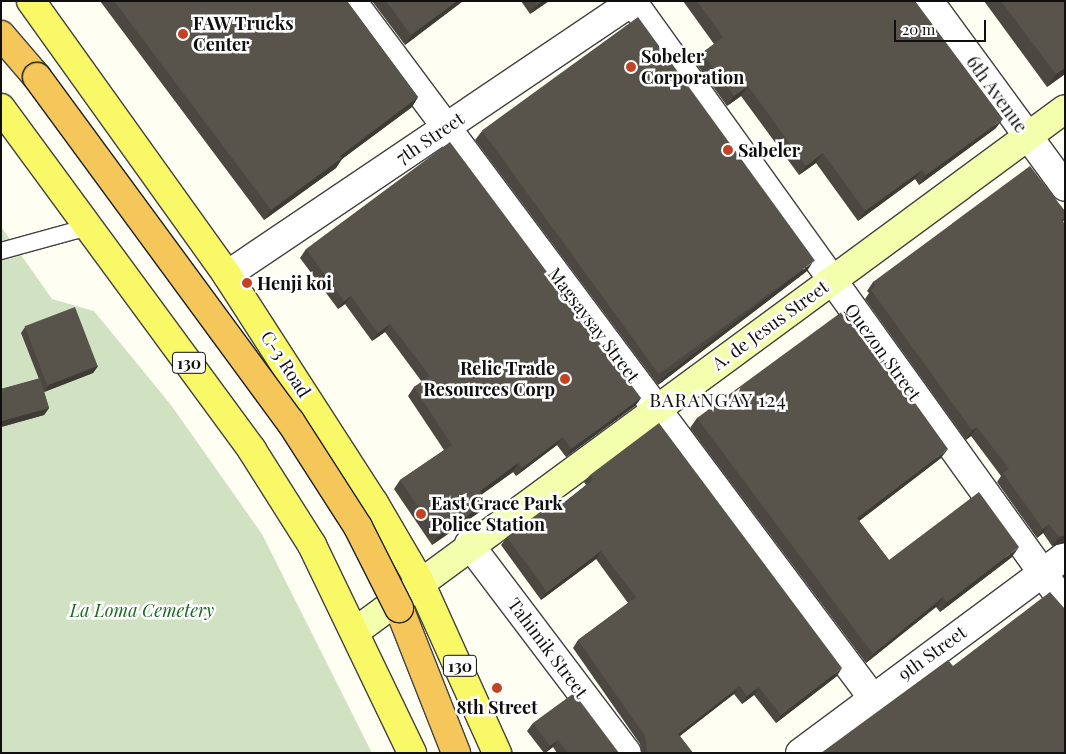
<!DOCTYPE html>
<html>
<head>
<meta charset="utf-8">
<style>
  body { margin:0 }
  #map { position:relative; width:1066px; height:754px; overflow:hidden; background:#fefff2; font-family:"Playfair Display",serif }
  div>[style] { position:absolute }
  .cemetery>* { inset:0; background:#d0e2c2 }
  .roads { filter:drop-shadow(1px 0 #424242) drop-shadow(-1px 0 #424242) drop-shadow(0 1px #424242) drop-shadow(0 -1px #424242) }
  .service>* { height:16px; margin:-8px; padding:0 8px; transform-origin:8px; border-radius:8px; background:#fff }
  .minor>* { height:28px; margin:-14px; padding:0 14px; transform-origin:14px; border-radius:14px; background:#fff }
  .secondary>* { height:28px; margin:-14px; padding:0 14px; transform-origin:14px; border-radius:14px; background:#f4ffad }
  .primary>* { height:28px; margin:-14px; padding:0 14px; transform-origin:14px; border-radius:14px; background:#f9f968 }
  .motorway>* { height:28px; margin:-14px; padding:0 14px; transform-origin:14px; border-radius:14px; background:#f5c75a }
  .bridges { filter:drop-shadow(1px 0 #202020) drop-shadow(-1px 0 #202020) drop-shadow(0 1px #202020) drop-shadow(0 -1px #202020) }
  .motorway-bridge>* { height:28px; margin:-14px; padding:0 14px; transform-origin:14px; border-radius:14px; background:#f5c75a }
  .wall>* { inset:0; background:#4c4841 }
  .shaded-wall>* { inset:0; background:#3e3b35 }
  .building>* { inset:0; background:#58544c; transform-origin:0 0 }
  .dots>* { width:14px; height:14px; translate:-50% -50%; box-sizing:border-box; border:2px solid #fff; border-radius:50% }
  span { translate:-50% -50%; white-space:nowrap; text-align:center; line-height:1.15; -webkit-text-stroke:5px #fff; paint-order:stroke }
  .shield-label span { padding:1px 4px; background:#fff; border:1px solid; border-radius:4px; -webkit-text-stroke-width:0 }
  .shield-label { font-size:16px; color:#0f0f0f; font-weight:700 }
  .poi-label { font-size:18px; color:#0f0f0f; font-weight:700 }
  .left { translate:0 -50%; text-align:left }
  .right { translate:-100% -50%; text-align:right }
  .street-label { font-size:18px; color:#0f0f0f }
  .park-label { font-size:18px; color:#1e6921; font-style:italic }
  .neighbourhood-label { font-size:19px; color:#0f0f0f; letter-spacing:1px }
  .frame { position:absolute; inset:0; border:2px solid #0f0f0f; pointer-events:none }
  .scale { position:absolute; left:894px; top:20px; width:92px; height:22px; box-sizing:border-box; border:2px solid #0f0f0f; border-top:0; padding-left:6px; font-size:15px; line-height:18px; white-space:nowrap; color:#0f0f0f; -webkit-text-stroke:4px #fff; paint-order:stroke }
</style>
</head>
<body>
<div id="map">
  <div class="cemetery">
    <i style="clip-path:polygon(2px 228px,52px 299px,94px 311px,171px 405px,262px 534px,372px 753px,1px 753px)"></i>
  </div>
  <div class="roads">
    <div class="service">
      <i style="left:1px;top:251px;width:90px;rotate:-15.4deg"></i>
    </div>
    <div class="minor">
      <i style="left:352px;top:1px;width:869px;rotate:53.24deg"></i>
      <i style="left:632px;top:1px;width:742px;rotate:54.32deg"></i>
      <i style="left:929px;top:1px;width:230px;rotate:53.8deg"></i>
      <i style="left:227px;top:275px;width:490px;rotate:-34deg"></i>
      <i style="left:469px;top:544px;width:262px;rotate:52.9deg"></i>
      <i style="left:800px;top:753px;width:330px;rotate:-36.6deg"></i>
    </div>
    <div class="secondary">
      <i style="left:356px;top:631px;width:880px;rotate:-36.36deg"></i>
    </div>
    <div class="primary">
      <i style="left:31px;top:1px;width:337px;rotate:54.4deg"></i>
      <i style="left:227px;top:275px;width:271px;rotate:57.2deg"></i>
      <i style="left:374px;top:503px;width:89px;rotate:59.7deg"></i>
      <i style="left:419px;top:580px;width:190px;rotate:65.7deg"></i>
      <i style="left:1px;top:108px;width:424px;rotate:53.7deg"></i>
      <i style="left:252px;top:450px;width:112px;rotate:57.7deg"></i>
      <i style="left:312px;top:545px;width:231px;rotate:64.3deg"></i>
    </div>
    <div class="motorway">
      <i style="left:1px;top:35px;width:55px;rotate:49.4deg"></i>
      <i style="left:399px;top:608px;width:156px;rotate:68.5deg"></i>
    </div>
  </div>
  <div class="bridges">
    <div class="motorway-bridge">
      <i style="left:37px;top:77px;width:427px;rotate:53.7deg"></i>
      <i style="left:290px;top:421px;width:126px;rotate:57.3deg"></i>
      <i style="left:358px;top:527px;width:91px;rotate:63.2deg"></i>
    </div>
  </div>
  <div class="wall">
    <i style="clip-path:polygon(100px 1px,347px 1px,418px 97px,412px 107px,342px 159px,336px 168px,264px 220px)"></i>
    <i style="clip-path:polygon(372px 1px,463px 1px,405px 45px)"></i>
    <i style="clip-path:polygon(521px 1px,549px 1px,530px 14px)"></i>
    <i style="clip-path:polygon(683px 1px,915px 1px,996px 128px,919px 185px,915px 179px,858px 221px,816px 163px,799px 175px,741px 96px,727px 106px,695px 62px,702px 53px,714px 44px)"></i>
    <i style="clip-path:polygon(984px 1px,1065px 1px,1065px 74px,1047px 87px)"></i>
    <i style="clip-path:polygon(482px 131px,807px 271px,658px 385px,475px 140px)"></i>
    <i style="clip-path:polygon(1065px 211px,1065px 219px,1063px 222px,1065px 224px,1065px 543px,1052px 546px,1043px 533px,1037px 538px,997px 482px,1001px 476px,971px 436px,966px 440px,865px 299px,869px 293px,867px 291px,873px 282px)"></i>
    <i style="clip-path:polygon(306px 249px,641px 398px,635px 406px,566px 457px,557px 445px,516px 476px,513px 472px,482px 494px,487px 502px,481px 511px,432px 545px,394px 489px,400px 480px,444px 450px,408px 396px,414px 387px,422px 382px,385px 332px,372px 341px,345px 304px,338px 309px,300px 258px)"></i>
    <i style="clip-path:polygon(25px 327px,98px 366px,93px 373px,44px 392px,49px 408px,44px 415px,1px 427px,1px 389px,39px 379px,21px 333px)"></i>
    <i style="clip-path:polygon(697px 418px,941px 458px,859px 521px,889px 560px,1012px 557px,940px 612px,936px 607px,866px 663px,690px 428px)"></i>
    <i style="clip-path:polygon(590px 475px,837px 676px,776px 723px,754px 695px,742px 704px,734px 694px,680px 736px,693px 753px,641px 753px,640px 744px,573px 648px,578px 640px,628px 603px,596px 559px,541px 600px,501px 545px,507px 537px,552px 512px,586px 485px,584px 482px)"></i>
    <i style="clip-path:polygon(533px 723px,619px 753px,557px 753px,553px 747px,545px 753px,544px 753px,527px 731px)"></i>
  </div>
  <div class="shaded-wall">
    <i style="clip-path:polygon(457px 1px,463px 1px,405px 45px,411px 35px)"></i>
    <i style="clip-path:polygon(542px 1px,549px 1px,530px 14px,537px 5px)"></i>
    <i style="clip-path:polygon(1065px 68px,1065px 74px,1047px 87px,1056px 74px)"></i>
    <i style="clip-path:polygon(748px 86px,741px 96px,727px 106px,734px 96px)"></i>
    <i style="clip-path:polygon(418px 97px,412px 107px,342px 159px,336px 168px,264px 220px,271px 210px,340px 156px)"></i>
    <i style="clip-path:polygon(1003px 119px,996px 128px,919px 185px,926px 175px)"></i>
    <i style="clip-path:polygon(823px 153px,816px 163px,799px 175px,806px 166px)"></i>
    <i style="clip-path:polygon(922px 170px,915px 179px,858px 221px,865px 211px)"></i>
    <i style="clip-path:polygon(813px 262px,807px 271px,658px 385px,665px 376px)"></i>
    <i style="clip-path:polygon(351px 296px,345px 304px,338px 309px,344px 301px)"></i>
    <i style="clip-path:polygon(390px 324px,385px 332px,372px 341px,378px 333px)"></i>
    <i style="clip-path:polygon(98px 366px,93px 373px,44px 392px,49px 385px)"></i>
    <i style="clip-path:polygon(641px 398px,635px 406px,566px 457px,571px 449px)"></i>
    <i style="clip-path:polygon(49px 408px,44px 415px,1px 427px,2px 421px)"></i>
    <i style="clip-path:polygon(977px 427px,971px 436px,966px 440px,972px 430px)"></i>
    <i style="clip-path:polygon(563px 437px,557px 445px,516px 476px,522px 468px)"></i>
    <i style="clip-path:polygon(948px 449px,941px 458px,850px 528px,857px 518px)"></i>
    <i style="clip-path:polygon(518px 463px,513px 472px,474px 500px,480px 491px)"></i>
    <i style="clip-path:polygon(487px 502px,481px 511px,432px 545px,438px 536px)"></i>
    <i style="clip-path:polygon(1049px 524px,1043px 533px,1037px 538px,1043px 529px)"></i>
    <i style="clip-path:polygon(1065px 535px,1065px 543px,1052px 546px,1059px 537px)"></i>
    <i style="clip-path:polygon(1019px 547px,1012px 557px,940px 612px,947px 602px)"></i>
    <i style="clip-path:polygon(601px 551px,596px 559px,541px 600px,547px 592px)"></i>
    <i style="clip-path:polygon(943px 597px,936px 607px,866px 663px,873px 654px)"></i>
    <i style="clip-path:polygon(842px 668px,837px 676px,776px 723px,781px 715px)"></i>
    <i style="clip-path:polygon(740px 686px,734px 694px,673px 741px,678px 734px)"></i>
    <i style="clip-path:polygon(759px 687px,754px 695px,742px 704px,747px 696px)"></i>
    <i style="clip-path:polygon(558px 740px,553px 747px,545px 753px,550px 746px)"></i>
  </div>
  <div class="building">
    <i style="clip-path:polygon(114px 1px,347px 1px,418px 97px,340px 156px,342px 158px,271px 210px)"></i>
    <i style="clip-path:polygon(386px 1px,457px 1px,411px 35px)"></i>
    <i style="clip-path:polygon(535px 1px,542px 1px,537px 5px)"></i>
    <i style="clip-path:polygon(697px 1px,915px 1px,1003px 119px,926px 175px,922px 170px,865px 211px,823px 153px,806px 166px,748px 86px,734px 96px,702px 53px,723px 37px)"></i>
    <i style="clip-path:polygon(1001px 1px,1065px 1px,1065px 68px,1056px 74px)"></i>
    <i style="left:638px;top:17px;width:301px;height:193px;rotate:54deg"></i>
    <i style="clip-path:polygon(450px 142px,641px 398px,571px 449px,563px 437px,522px 468px,518px 463px,480px 491px,487px 502px,438px 536px,400px 480px,452px 445px,414px 387px,430px 376px,390px 324px,378px 333px,351px 296px,344px 301px,306px 249px)"></i>
    <i style="clip-path:polygon(1030px 166px,1065px 211px,1065px 217px,1061px 220px,1065px 224px,1065px 535px,1059px 537px,1049px 524px,1043px 529px,1003px 473px,1009px 469px,977px 427px,972px 430px,871px 290px,876px 286px,873px 282px)"></i>
    <i style="left:75px;top:307px;width:63px;height:54px;rotate:69deg"></i>
    <i style="clip-path:polygon(847px 308px,948px 449px,857px 518px,889px 560px,979px 492px,1019px 547px,947px 602px,943px 597px,873px 654px,697px 418px)"></i>
    <i style="clip-path:polygon(40px 378px,49px 408px,2px 421px,1px 389px)"></i>
    <i style="clip-path:polygon(659px 423px,842px 668px,781px 715px,759px 687px,747px 696px,740px 686px,678px 734px,693px 753px,646px 753px,647px 751px,645px 736px,578px 640px,636px 597px,601px 551px,547px 592px,507px 537px,548px 506px,552px 512px,593px 480px,590px 475px)"></i>
    <i style="clip-path:polygon(1050px 592px,1065px 609px,1065px 753px,821px 753px,948px 660px,953px 666px)"></i>
    <i style="clip-path:polygon(574px 693px,619px 753px,568px 753px,558px 740px,550px 746px,533px 723px)"></i>
  </div>
  <div class="dots">
    <i style="left:183px;top:34px;background:#c24425"></i>
    <i style="left:631px;top:67px;background:#c24425"></i>
    <i style="left:728px;top:150px;background:#c24425"></i>
    <i style="left:247px;top:283px;background:#c24425"></i>
    <i style="left:565px;top:379px;background:#c24425"></i>
    <i style="left:421px;top:514px;background:#c24425"></i>
    <i style="left:497px;top:688px;background:#c24425"></i>
  </div>
  <div class="shield-label">
    <span style="left:189px;top:363px">130</span>
    <span style="left:460px;top:666px">130</span>
  </div>
  <div class="poi-label">
    <span class="left" style="left:193px;top:34px">FAW Trucks<br>Center</span>
    <span class="left" style="left:641px;top:67px">Sobeler<br>Corporation</span>
    <span class="left" style="left:738px;top:150px">Sabeler</span>
    <span class="left" style="left:257px;top:283px">Henji koi</span>
    <span class="right" style="left:555px;top:379px">Relic Trade<br>Resources Corp</span>
    <span class="left" style="left:431px;top:514px">East Grace Park<br>Police Station</span>
    <span style="left:497px;top:707px">8th Street</span>
  </div>
  <div class="street-label">
    <span style="left:997px;top:94px;rotate:54deg">6th Avenue</span>
    <span style="left:430px;top:138px;rotate:-34deg">7th Street</span>
    <span style="left:594px;top:325px;rotate:53deg">Magsaysay Street</span>
    <span style="left:770px;top:325px;rotate:-36deg">A. de Jesus Street</span>
    <span style="left:883px;top:352px;rotate:54deg">Quezon Street</span>
    <span style="left:286px;top:364px;rotate:57deg">C-3 Road</span>
    <span style="left:548px;top:648px;rotate:53deg">Tahimik Street</span>
    <span style="left:932px;top:653px;rotate:-36deg">9th Street</span>
  </div>
  <div class="park-label">
    <span style="left:142px;top:610px">La Loma Cemetery</span>
  </div>
  <div class="neighbourhood-label">
    <span style="left:718px;top:400px">BARANGAY 124</span>
  </div>
  <div class="frame"></div>
  <div class="scale">20 m</div>
</div>
</body>
</html>
